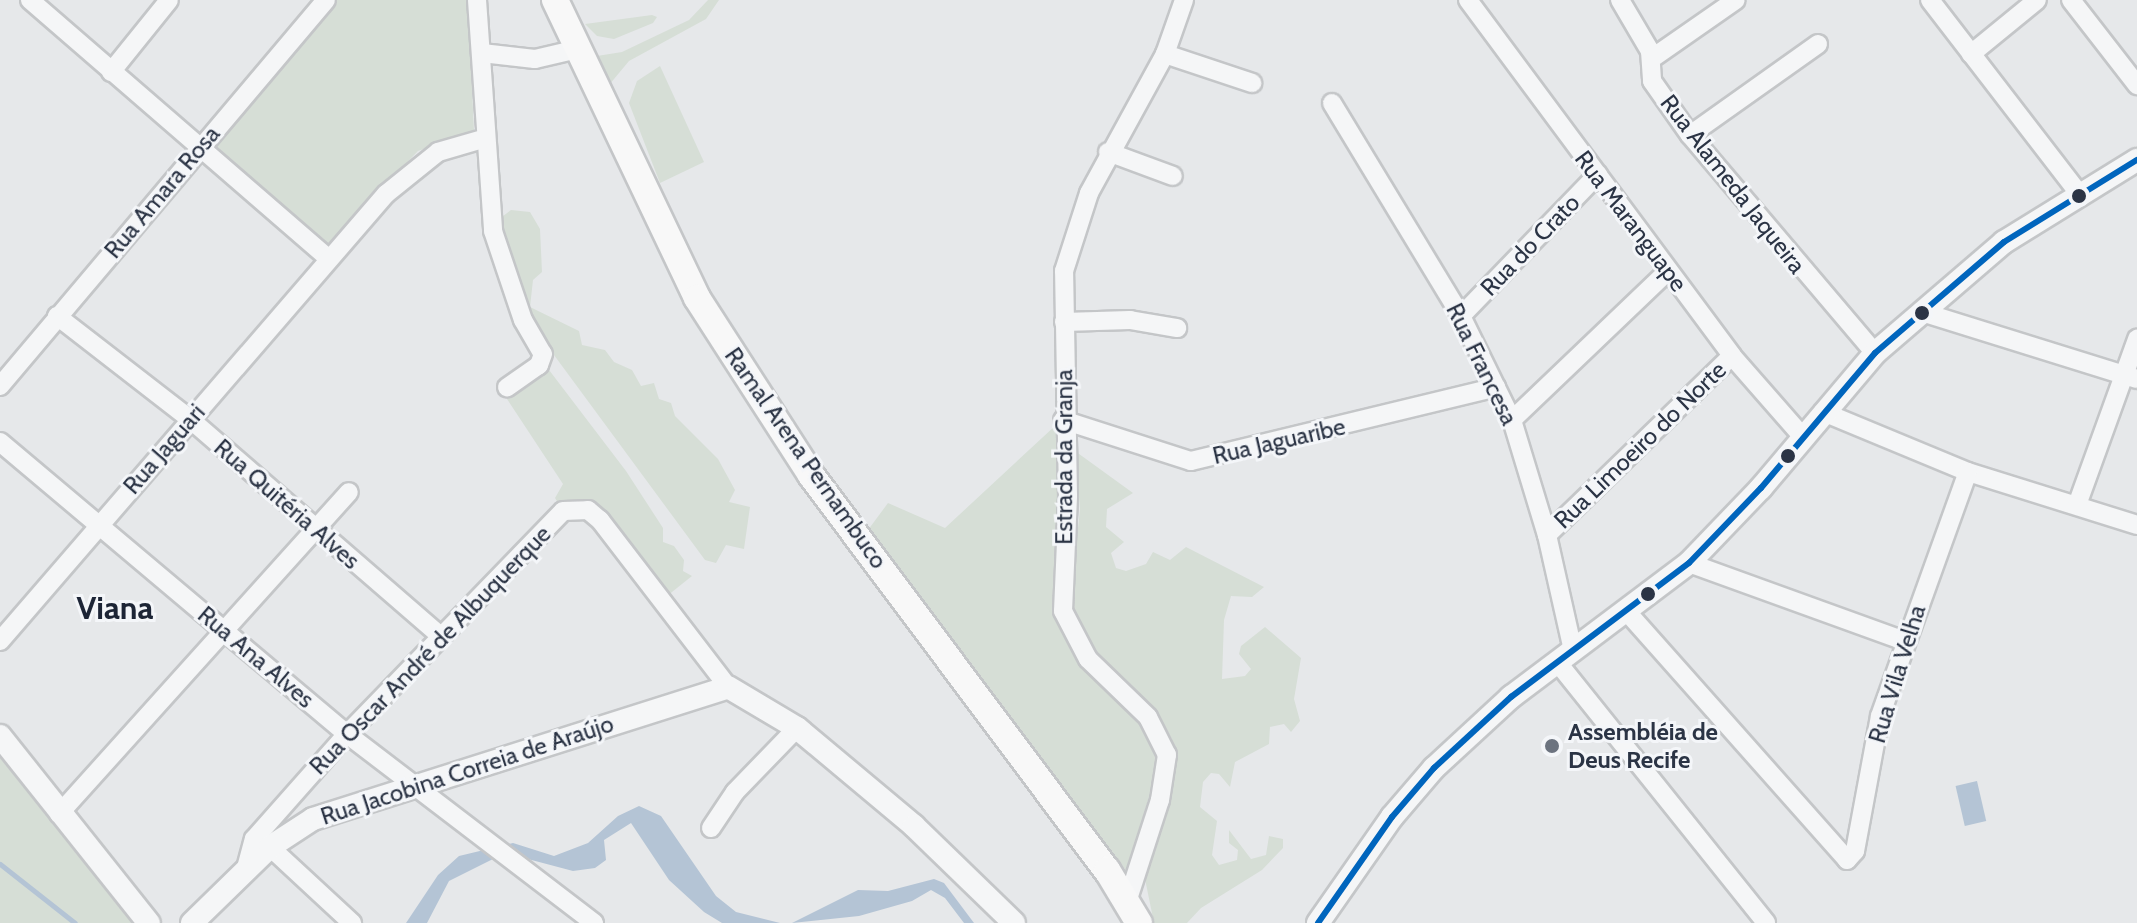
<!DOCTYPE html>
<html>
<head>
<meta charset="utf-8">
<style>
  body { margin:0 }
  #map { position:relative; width:2137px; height:923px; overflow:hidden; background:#e6e8ea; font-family:Cabin,sans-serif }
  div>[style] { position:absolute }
  .green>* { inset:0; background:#d6ded6 }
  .water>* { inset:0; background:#b4c4d5; transform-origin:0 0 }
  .stream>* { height:5px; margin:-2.5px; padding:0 2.5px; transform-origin:2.5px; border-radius:2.5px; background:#b4c4d5 }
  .roads { filter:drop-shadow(2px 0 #c4c6c8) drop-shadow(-2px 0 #c4c6c8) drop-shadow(0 2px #c4c6c8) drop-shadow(0 -2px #c4c6c8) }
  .minor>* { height:18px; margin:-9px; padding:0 9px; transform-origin:9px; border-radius:9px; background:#f5f6f7 }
  .tertiary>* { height:22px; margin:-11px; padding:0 11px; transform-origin:11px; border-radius:11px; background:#f5f6f7 }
  .secondary>* { height:26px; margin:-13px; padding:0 13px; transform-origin:13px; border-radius:13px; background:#f8f8f8 }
  .bus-1>* { height:6px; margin:-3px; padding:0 3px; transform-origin:3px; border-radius:3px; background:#0065bd }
  .dots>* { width:22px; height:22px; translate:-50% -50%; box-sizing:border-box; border:4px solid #f4f6f9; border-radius:50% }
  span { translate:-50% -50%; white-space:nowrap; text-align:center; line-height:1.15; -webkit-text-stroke:6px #f4f6f9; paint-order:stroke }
  .street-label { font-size:24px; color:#2b3445 }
  .poi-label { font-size:24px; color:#2b3445; font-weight:700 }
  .left { translate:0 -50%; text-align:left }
  .district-label { font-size:32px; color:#1d2536; font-weight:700 }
</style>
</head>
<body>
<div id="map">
  <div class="green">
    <i style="clip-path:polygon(336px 0,468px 0,474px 131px,418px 151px,327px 246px,214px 144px)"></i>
    <i style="clip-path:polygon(708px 0,719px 0,706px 19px,629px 61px,609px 85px,597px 56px,622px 52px,689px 20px)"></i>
    <i style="clip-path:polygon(652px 15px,657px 17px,653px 23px,614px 39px,597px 36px,585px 24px)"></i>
    <i style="clip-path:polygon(660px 66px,704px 162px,660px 183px,629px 103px,637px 81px)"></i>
    <i style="clip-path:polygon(511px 210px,530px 212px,540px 229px,542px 272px,533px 280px,530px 307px,579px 331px,582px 345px,605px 350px,614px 362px,632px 370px,641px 386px,654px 383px,659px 399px,671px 403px,675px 416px,718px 459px,735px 490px,729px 502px,750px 507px,744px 549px,726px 545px,716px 563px,705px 560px,526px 317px,498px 220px)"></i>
    <i style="clip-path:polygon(546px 366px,626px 471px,663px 528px,663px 542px,674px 546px,684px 560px,683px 571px,692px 576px,667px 596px,604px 513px,560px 506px,555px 498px,563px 484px,503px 393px)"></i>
    <i style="clip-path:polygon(1056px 425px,1062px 480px,1054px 597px,1059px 619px,1082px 662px,1144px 720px,1160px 756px,1128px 873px,868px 530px,888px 503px,945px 528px)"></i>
    <i style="clip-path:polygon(1075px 451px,1133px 493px,1107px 509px,1106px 527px,1124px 542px,1111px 553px,1116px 568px,1126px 571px,1146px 564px,1153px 552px,1170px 560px,1186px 547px,1264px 587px,1252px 597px,1231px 596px,1224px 620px,1222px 679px,1245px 676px,1251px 669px,1239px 654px,1241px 646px,1265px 627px,1301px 658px,1294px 699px,1300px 721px,1291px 732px,1284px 724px,1270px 727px,1269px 744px,1235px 762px,1230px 787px,1219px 774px,1211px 773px,1203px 782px,1200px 807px,1217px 821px,1212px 855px,1219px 865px,1237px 860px,1238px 850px,1229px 843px,1229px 830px,1251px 859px,1266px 855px,1269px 836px,1283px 839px,1283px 848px,1262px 870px,1201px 908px,1187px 923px,1154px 923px,1145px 879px,1172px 791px,1172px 739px,1159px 718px,1092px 657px,1070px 604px,1080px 509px)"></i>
    <i style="clip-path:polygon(0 750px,117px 903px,135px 923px,0 923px)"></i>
  </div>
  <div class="water">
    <i style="left:1977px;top:781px;width:41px;height:22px;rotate:77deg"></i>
    <i style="clip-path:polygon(639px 806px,661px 816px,716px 896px,736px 912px,780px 923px,722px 923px,704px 912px,669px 880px,631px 823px,604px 840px,606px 860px,595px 868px,573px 871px,505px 853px,449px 881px,427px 923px,406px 923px,438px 875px,459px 856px,513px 843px,554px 856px,588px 843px,618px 816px)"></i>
    <i style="clip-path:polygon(934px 879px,944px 883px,974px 923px,964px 923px,945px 898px,931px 890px,912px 901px,859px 916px,792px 923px,858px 890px,888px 891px)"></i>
  </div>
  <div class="stream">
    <i style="left:0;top:864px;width:95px;rotate:38.2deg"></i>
  </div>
  <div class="roads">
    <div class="minor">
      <i style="left:30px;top:0;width:393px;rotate:40.9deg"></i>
      <i style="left:477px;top:0;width:232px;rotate:86deg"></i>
      <i style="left:493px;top:231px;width:94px;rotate:71.4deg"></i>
      <i style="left:523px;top:320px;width:39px;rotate:60deg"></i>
      <i style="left:543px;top:354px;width:12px;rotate:110deg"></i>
      <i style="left:539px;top:365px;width:39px;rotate:145deg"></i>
      <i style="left:1468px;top:0;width:443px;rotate:53.4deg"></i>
      <i style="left:1732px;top:356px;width:106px;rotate:48.8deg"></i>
      <i style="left:1620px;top:0;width:59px;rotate:59.5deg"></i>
      <i style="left:1650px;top:51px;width:30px;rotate:86deg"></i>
      <i style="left:1652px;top:81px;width:66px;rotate:54.9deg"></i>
      <i style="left:1690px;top:135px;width:286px;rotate:49.7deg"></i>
      <i style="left:1930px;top:0;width:242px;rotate:52.4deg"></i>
      <i style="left:2071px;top:0;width:108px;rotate:52.2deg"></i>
      <i style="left:482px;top:53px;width:53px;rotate:6.5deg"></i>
      <i style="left:535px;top:59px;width:44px;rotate:-13.1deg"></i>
      <i style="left:1165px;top:54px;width:92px;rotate:18.4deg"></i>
      <i style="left:1971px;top:54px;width:85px;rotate:-39.3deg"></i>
      <i style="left:1651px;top:59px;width:103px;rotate:-34.8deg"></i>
      <i style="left:111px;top:72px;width:92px;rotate:-51.1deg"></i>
      <i style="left:1332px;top:103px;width:249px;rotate:58.8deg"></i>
      <i style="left:1461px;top:316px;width:116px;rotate:63.9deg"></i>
      <i style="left:1512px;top:420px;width:120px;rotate:73.1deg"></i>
      <i style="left:1547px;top:535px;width:118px;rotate:77.3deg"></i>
      <i style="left:1690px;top:135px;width:157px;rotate:-35.4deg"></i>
      <i style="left:1108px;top:152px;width:69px;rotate:20.3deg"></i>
      <i style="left:1922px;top:312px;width:225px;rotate:17.3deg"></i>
      <i style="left:57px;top:316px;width:168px;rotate:37.8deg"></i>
      <i style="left:190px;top:419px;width:330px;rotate:40.9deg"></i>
      <i style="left:1461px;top:316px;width:197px;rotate:-46deg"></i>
      <i style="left:1064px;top:322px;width:66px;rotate:-1.7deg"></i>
      <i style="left:1130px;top:320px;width:48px;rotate:9.7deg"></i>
      <i style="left:0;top:386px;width:505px;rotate:-49.82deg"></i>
      <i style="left:1823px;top:412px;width:157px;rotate:22.5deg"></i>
      <i style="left:1968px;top:472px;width:177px;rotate:17.4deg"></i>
      <i style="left:1063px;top:420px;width:134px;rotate:17.8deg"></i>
      <i style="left:1191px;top:461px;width:314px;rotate:-13.6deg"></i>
      <i style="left:1512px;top:420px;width:216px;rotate:-43.7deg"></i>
      <i style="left:0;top:442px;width:454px;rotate:40.1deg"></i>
      <i style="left:347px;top:734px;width:311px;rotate:37.4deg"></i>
      <i style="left:2077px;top:505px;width:177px;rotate:-70.1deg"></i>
      <i style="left:1547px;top:535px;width:257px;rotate:-44.1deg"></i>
      <i style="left:1689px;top:563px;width:230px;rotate:19.9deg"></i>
      <i style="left:1628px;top:613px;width:330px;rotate:48.4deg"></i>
      <i style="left:1847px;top:860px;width:12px;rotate:-48deg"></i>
      <i style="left:1855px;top:851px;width:137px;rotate:-79.5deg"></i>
      <i style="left:1880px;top:716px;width:259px;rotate:-70.2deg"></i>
      <i style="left:0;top:641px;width:591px;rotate:-49.19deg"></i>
      <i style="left:386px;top:194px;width:67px;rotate:-38.9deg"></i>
      <i style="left:438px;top:152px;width:47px;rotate:-16.1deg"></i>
      <i style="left:1558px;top:663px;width:333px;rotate:51.3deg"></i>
      <i style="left:59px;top:814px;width:433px;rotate:-48deg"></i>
      <i style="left:711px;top:828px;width:43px;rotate:-56.3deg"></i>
      <i style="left:735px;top:792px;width:89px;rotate:-45.9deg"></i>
      <i style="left:270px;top:847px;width:112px;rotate:42.8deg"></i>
      <i style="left:246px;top:868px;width:30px;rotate:-75deg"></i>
      <i style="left:254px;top:839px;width:140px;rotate:-48.5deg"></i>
      <i style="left:347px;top:734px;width:310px;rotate:-45.9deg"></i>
      <i style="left:563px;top:511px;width:25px;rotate:-2deg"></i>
      <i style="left:588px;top:510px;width:16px;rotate:40deg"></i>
      <i style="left:600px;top:520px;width:210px;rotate:52.5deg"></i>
      <i style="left:1128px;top:899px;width:104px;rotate:-72.1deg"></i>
      <i style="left:1160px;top:800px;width:46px;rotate:-81.2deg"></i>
      <i style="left:1167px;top:755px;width:42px;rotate:-116.6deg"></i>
      <i style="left:1148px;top:717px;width:83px;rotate:-136deg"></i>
      <i style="left:1088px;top:659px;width:54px;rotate:-117.5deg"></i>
      <i style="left:1063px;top:611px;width:115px;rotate:-87.5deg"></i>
      <i style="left:1068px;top:496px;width:225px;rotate:-91deg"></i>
      <i style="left:1064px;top:271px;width:82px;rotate:-72.2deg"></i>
      <i style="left:1089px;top:193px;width:158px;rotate:-61.3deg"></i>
      <i style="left:1165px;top:54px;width:57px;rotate:-70.6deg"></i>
    </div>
    <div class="tertiary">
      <i style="left:0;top:736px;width:239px;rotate:51.5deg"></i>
      <i style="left:192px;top:923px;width:109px;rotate:-44.3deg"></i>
      <i style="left:270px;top:847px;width:51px;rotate:-33.1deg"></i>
      <i style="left:313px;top:819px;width:435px;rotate:-17.6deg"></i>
      <i style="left:728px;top:687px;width:80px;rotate:30.7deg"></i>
      <i style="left:797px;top:728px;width:153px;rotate:39.9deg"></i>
      <i style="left:914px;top:826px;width:139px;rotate:44.1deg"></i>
      <i style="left:1318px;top:923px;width:129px;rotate:-55.1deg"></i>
      <i style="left:1392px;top:817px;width:65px;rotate:-49.4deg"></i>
      <i style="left:1434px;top:768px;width:105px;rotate:-42.7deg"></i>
      <i style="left:1511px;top:697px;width:223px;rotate:-37deg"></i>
      <i style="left:1689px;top:563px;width:104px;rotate:-46.2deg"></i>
      <i style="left:1761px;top:488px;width:177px;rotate:-49.8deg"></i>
      <i style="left:1875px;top:353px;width:170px;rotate:-40.7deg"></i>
      <i style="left:2004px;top:242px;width:156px;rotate:-31.7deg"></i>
    </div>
    <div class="secondary">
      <i style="left:555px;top:0;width:330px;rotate:64.5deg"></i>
      <i style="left:697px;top:298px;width:211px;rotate:57.2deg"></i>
      <i style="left:811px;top:475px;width:494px;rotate:53.2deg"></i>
      <i style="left:1107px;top:870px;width:62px;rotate:58.9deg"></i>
    </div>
  </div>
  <div class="bus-1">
    <i style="left:1318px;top:923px;width:129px;rotate:-55.1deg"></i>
    <i style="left:1392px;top:817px;width:65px;rotate:-49.4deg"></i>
    <i style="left:1434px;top:768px;width:105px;rotate:-42.7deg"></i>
    <i style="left:1511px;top:697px;width:223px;rotate:-37deg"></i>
    <i style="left:1689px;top:563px;width:104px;rotate:-46.2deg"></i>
    <i style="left:1761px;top:488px;width:177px;rotate:-49.8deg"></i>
    <i style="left:1875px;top:353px;width:170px;rotate:-40.7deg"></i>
    <i style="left:2004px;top:242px;width:156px;rotate:-31.7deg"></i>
  </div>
  <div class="dots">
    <i style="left:2079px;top:196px;background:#2b3445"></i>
    <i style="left:1922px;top:313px;background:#2b3445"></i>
    <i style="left:1788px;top:456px;background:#2b3445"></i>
    <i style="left:1648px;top:594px;background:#2b3445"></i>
    <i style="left:1552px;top:746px;background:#6c737f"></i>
  </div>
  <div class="street-label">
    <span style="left:1733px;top:184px;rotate:52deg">Rua Alameda Jaqueira</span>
    <span style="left:162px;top:192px;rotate:-50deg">Rua Amara Rosa</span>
    <span style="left:1631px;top:221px;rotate:53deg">Rua Maranguape</span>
    <span style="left:1530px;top:245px;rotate:-46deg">Rua do Crato</span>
    <span style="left:1482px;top:364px;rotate:64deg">Rua Francesa</span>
    <span style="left:1279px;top:441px;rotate:-13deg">Rua Jaguaribe</span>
    <span style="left:1640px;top:445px;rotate:-44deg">Rua Limoeiro do Norte</span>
    <span style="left:164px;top:449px;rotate:-49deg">Rua Jaguari</span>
    <span style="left:1064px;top:457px;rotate:-90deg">Estrada da Granja</span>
    <span style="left:806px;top:458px;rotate:55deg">Ramal Arena Pernambuco</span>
    <span style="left:287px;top:504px;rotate:41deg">Rua Quitéria Alves</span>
    <span style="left:430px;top:650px;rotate:-46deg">Rua Oscar André de Albuquerque</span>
    <span style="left:256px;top:657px;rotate:40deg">Rua Ana Alves</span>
    <span style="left:1897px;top:674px;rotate:-73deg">Rua Vila Velha</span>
    <span style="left:467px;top:770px;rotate:-18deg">Rua Jacobina Correia de Araújo</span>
  </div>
  <div class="poi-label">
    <span class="left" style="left:1568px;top:746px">Assembléia de<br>Deus Recife</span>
  </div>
  <div class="district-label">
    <span style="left:115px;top:608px">Viana</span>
  </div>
</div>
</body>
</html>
